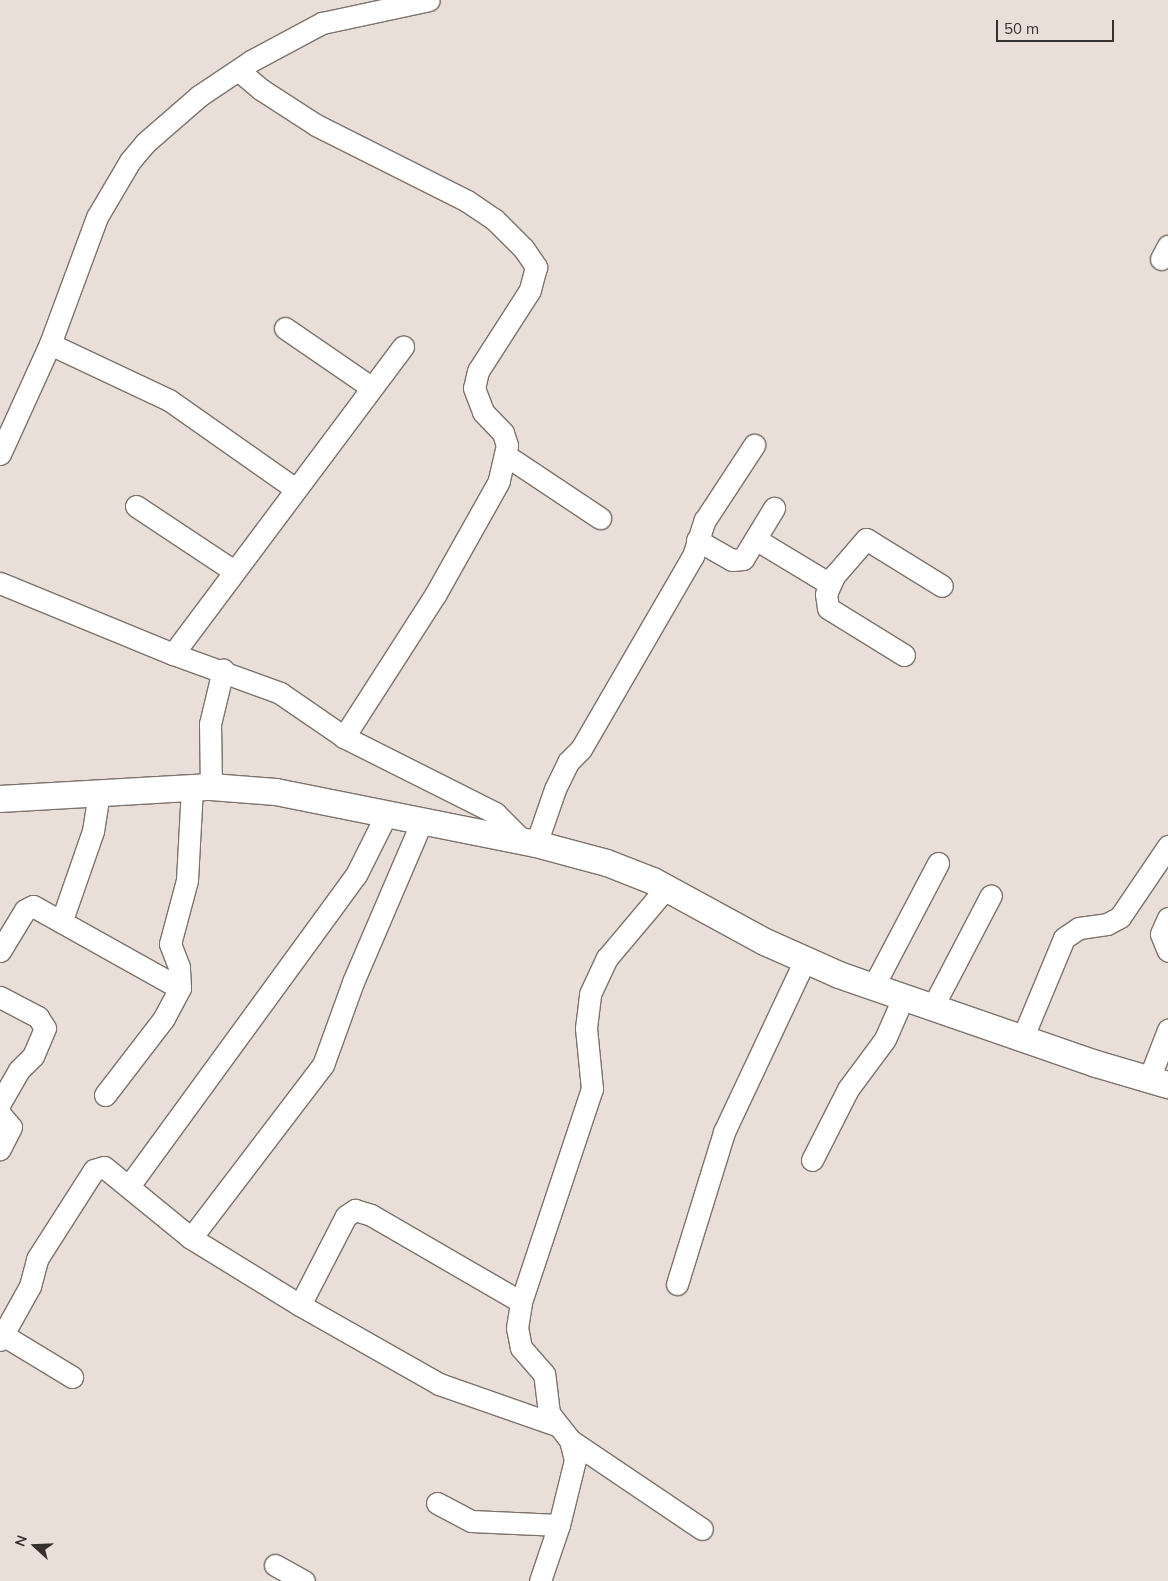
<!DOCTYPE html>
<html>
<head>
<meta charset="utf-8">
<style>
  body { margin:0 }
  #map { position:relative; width:1168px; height:1581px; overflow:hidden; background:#eadfd8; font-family:Mulish,sans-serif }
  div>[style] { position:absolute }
  .roads { filter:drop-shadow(1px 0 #7c726c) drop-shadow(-1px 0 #7c726c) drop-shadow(0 1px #7c726c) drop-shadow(0 -1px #7c726c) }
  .minor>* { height:21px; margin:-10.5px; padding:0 10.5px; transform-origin:10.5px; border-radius:10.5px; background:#fff }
  .major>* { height:26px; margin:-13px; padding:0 13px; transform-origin:13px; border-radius:13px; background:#fff }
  span { translate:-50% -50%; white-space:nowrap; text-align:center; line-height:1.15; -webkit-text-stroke:4px #eadfd8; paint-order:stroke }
  .north { position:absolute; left:10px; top:1521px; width:50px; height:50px; -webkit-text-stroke:4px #eadfd8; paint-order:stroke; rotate:290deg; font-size:14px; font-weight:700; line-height:20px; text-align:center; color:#35312e }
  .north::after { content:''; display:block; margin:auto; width:18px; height:22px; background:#35312e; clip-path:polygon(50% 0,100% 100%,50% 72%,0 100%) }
  .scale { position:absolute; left:996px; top:20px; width:118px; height:22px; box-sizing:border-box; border:2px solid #35312e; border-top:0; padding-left:6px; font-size:15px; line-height:18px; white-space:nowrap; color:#35312e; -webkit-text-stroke:4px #eadfd8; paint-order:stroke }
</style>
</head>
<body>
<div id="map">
  <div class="roads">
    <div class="minor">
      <i style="left:238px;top:70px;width:31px;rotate:40deg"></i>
      <i style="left:262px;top:90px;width:64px;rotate:32.9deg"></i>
      <i style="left:316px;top:125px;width:169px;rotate:26.7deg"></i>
      <i style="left:467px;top:201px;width:32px;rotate:34deg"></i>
      <i style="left:494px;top:219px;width:42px;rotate:45deg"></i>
      <i style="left:524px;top:249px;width:22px;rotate:56deg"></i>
      <i style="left:536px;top:267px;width:24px;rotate:105deg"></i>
      <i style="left:530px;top:290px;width:96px;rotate:122.7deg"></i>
      <i style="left:478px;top:371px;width:17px;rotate:103deg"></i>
      <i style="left:474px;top:388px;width:26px;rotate:69deg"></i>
      <i style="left:483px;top:412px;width:29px;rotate:46deg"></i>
      <i style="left:503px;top:433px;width:13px;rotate:72deg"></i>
      <i style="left:507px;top:445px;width:37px;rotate:103deg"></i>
      <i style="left:499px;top:481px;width:131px;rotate:119.3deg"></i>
      <i style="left:435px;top:595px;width:169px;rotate:122.7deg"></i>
      <i style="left:1161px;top:259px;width:15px;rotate:-62deg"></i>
      <i style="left:285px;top:328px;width:104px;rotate:34.5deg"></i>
      <i style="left:50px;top:344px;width:132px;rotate:25.2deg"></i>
      <i style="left:169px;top:400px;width:153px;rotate:35.1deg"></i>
      <i style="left:0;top:454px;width:121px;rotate:-65.6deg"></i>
      <i style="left:50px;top:344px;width:135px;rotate:-69.7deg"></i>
      <i style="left:97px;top:217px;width:65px;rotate:-59.5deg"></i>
      <i style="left:130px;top:161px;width:23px;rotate:-50deg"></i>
      <i style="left:145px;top:143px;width:72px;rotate:-41deg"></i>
      <i style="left:199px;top:96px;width:63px;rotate:-33.9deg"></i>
      <i style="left:251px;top:61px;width:81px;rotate:-28.2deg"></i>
      <i style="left:322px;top:23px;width:109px;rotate:-12.1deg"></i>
      <i style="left:507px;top:456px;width:112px;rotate:33.7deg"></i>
      <i style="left:136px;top:506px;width:118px;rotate:33.6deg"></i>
      <i style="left:697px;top:540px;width:40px;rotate:29.7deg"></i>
      <i style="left:732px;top:560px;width:11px;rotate:-5deg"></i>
      <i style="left:743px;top:559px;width:60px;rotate:-58.7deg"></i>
      <i style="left:757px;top:540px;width:85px;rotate:31.1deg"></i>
      <i style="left:0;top:583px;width:187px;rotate:22.3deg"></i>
      <i style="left:173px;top:654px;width:114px;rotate:20deg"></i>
      <i style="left:280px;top:693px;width:78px;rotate:34.5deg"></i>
      <i style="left:344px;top:737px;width:169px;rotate:26.7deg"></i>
      <i style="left:495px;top:813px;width:41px;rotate:45deg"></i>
      <i style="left:173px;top:654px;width:384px;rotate:-53.2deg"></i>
      <i style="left:904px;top:655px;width:89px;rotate:-148.3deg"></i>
      <i style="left:828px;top:608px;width:14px;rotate:-98deg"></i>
      <i style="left:826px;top:594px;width:20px;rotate:-66deg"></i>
      <i style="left:834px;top:576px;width:49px;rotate:-49.1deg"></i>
      <i style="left:866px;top:539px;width:89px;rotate:31.7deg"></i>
      <i style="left:211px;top:787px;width:63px;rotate:-90.9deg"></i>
      <i style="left:210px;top:724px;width:56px;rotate:-76.5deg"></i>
      <i style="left:536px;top:844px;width:58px;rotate:-70.9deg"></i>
      <i style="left:555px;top:789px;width:30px;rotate:-64deg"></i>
      <i style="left:568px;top:762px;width:18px;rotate:-45deg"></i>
      <i style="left:581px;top:749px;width:223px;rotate:-59.9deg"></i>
      <i style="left:693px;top:556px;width:38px;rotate:-72deg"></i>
      <i style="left:705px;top:520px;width:90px;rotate:-56.8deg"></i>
      <i style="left:1168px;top:918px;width:17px;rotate:114deg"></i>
      <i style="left:1161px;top:934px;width:18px;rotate:68deg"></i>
      <i style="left:62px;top:920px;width:94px;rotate:-70.8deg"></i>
      <i style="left:93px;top:831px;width:37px;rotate:-81deg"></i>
      <i style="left:0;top:951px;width:48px;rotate:-58.6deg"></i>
      <i style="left:25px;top:910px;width:9px;rotate:-27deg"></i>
      <i style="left:33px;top:906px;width:168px;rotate:29.2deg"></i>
      <i style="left:873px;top:987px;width:140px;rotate:-62.3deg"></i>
      <i style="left:0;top:997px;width:43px;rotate:27.8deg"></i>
      <i style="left:38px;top:1017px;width:13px;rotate:58deg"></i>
      <i style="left:45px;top:1028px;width:30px;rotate:113deg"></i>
      <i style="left:33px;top:1056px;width:20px;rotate:135deg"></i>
      <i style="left:19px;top:1070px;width:38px;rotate:120deg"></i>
      <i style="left:932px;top:1008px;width:127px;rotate:-62.4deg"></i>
      <i style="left:1022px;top:1039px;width:109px;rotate:-67.4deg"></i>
      <i style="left:1064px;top:938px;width:18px;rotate:-34deg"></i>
      <i style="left:1079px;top:928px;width:28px;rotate:-8deg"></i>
      <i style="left:1107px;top:924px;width:15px;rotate:-28deg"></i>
      <i style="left:1120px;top:917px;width:86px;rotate:-55.9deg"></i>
      <i style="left:1149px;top:1079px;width:53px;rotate:-68.8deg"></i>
      <i style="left:105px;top:1095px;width:97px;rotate:-52.5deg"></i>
      <i style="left:164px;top:1018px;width:34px;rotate:-62deg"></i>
      <i style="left:180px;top:988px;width:21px;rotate:-93deg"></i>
      <i style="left:179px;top:967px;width:25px;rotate:-111deg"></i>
      <i style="left:170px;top:944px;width:66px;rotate:-75.1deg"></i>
      <i style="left:187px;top:880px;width:92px;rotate:-86.9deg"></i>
      <i style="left:0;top:1114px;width:17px;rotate:50deg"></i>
      <i style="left:11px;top:1127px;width:25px;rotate:117deg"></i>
      <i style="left:812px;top:1160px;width:80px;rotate:-63.1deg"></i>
      <i style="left:848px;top:1089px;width:62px;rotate:-53.5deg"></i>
      <i style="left:885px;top:1039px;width:45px;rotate:-66.3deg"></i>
      <i style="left:129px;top:1186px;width:385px;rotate:-53.9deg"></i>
      <i style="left:356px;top:875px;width:69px;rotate:-63.4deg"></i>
      <i style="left:191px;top:1238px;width:218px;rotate:-52.7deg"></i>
      <i style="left:323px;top:1065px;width:88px;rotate:-70.1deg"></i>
      <i style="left:353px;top:982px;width:175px;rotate:-66.8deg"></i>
      <i style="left:677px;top:1284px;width:159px;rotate:-72.8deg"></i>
      <i style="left:724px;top:1132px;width:190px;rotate:-64.8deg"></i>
      <i style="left:300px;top:1305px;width:100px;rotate:-62.7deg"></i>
      <i style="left:346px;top:1216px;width:11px;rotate:-34deg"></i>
      <i style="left:355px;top:1210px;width:17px;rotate:17deg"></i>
      <i style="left:371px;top:1215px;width:173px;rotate:30.1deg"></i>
      <i style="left:3px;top:1335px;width:81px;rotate:31.3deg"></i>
      <i style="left:0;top:1340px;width:62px;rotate:-60.9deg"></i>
      <i style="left:30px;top:1286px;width:28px;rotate:-75deg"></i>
      <i style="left:37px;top:1259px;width:106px;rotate:-57.4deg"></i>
      <i style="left:94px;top:1170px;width:10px;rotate:-17deg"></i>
      <i style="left:104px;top:1167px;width:112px;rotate:39.2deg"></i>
      <i style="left:191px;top:1238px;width:128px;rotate:31.6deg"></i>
      <i style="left:300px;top:1305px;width:160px;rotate:29.6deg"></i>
      <i style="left:439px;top:1384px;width:124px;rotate:19.3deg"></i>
      <i style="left:570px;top:1440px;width:159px;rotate:34deg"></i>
      <i style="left:437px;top:1503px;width:38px;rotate:28deg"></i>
      <i style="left:471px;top:1521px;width:88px;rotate:2.6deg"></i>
      <i style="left:275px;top:1565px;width:33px;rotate:29deg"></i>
      <i style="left:540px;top:1581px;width:59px;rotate:-71.3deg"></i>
      <i style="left:559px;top:1525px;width:67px;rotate:-76.2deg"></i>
      <i style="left:575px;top:1460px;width:21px;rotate:-104deg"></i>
      <i style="left:570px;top:1440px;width:34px;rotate:-128deg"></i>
      <i style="left:549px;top:1413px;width:39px;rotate:-97deg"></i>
      <i style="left:544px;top:1374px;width:35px;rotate:-131deg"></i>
      <i style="left:521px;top:1348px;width:20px;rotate:-101deg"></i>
      <i style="left:517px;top:1328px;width:26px;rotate:-81deg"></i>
      <i style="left:521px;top:1302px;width:225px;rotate:-71.6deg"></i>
      <i style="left:592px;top:1089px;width:61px;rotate:-95.6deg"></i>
      <i style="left:586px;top:1028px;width:34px;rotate:-83deg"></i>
      <i style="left:590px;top:994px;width:40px;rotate:-65deg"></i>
      <i style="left:607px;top:958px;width:92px;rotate:-49.9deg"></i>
    </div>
    <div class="major">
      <i style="left:0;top:799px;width:211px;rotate:-3.3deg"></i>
      <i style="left:211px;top:787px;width:65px;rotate:4.4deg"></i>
      <i style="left:276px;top:792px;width:265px;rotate:11.3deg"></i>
      <i style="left:536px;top:844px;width:73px;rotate:15deg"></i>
      <i style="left:607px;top:863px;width:49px;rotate:21.4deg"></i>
      <i style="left:653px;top:881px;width:128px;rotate:28.6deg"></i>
      <i style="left:765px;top:942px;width:81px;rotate:24deg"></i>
      <i style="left:839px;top:975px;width:272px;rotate:19.1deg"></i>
      <i style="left:1096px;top:1064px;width:75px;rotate:16.3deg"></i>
    </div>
  </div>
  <div class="north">N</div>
  <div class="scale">50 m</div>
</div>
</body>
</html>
